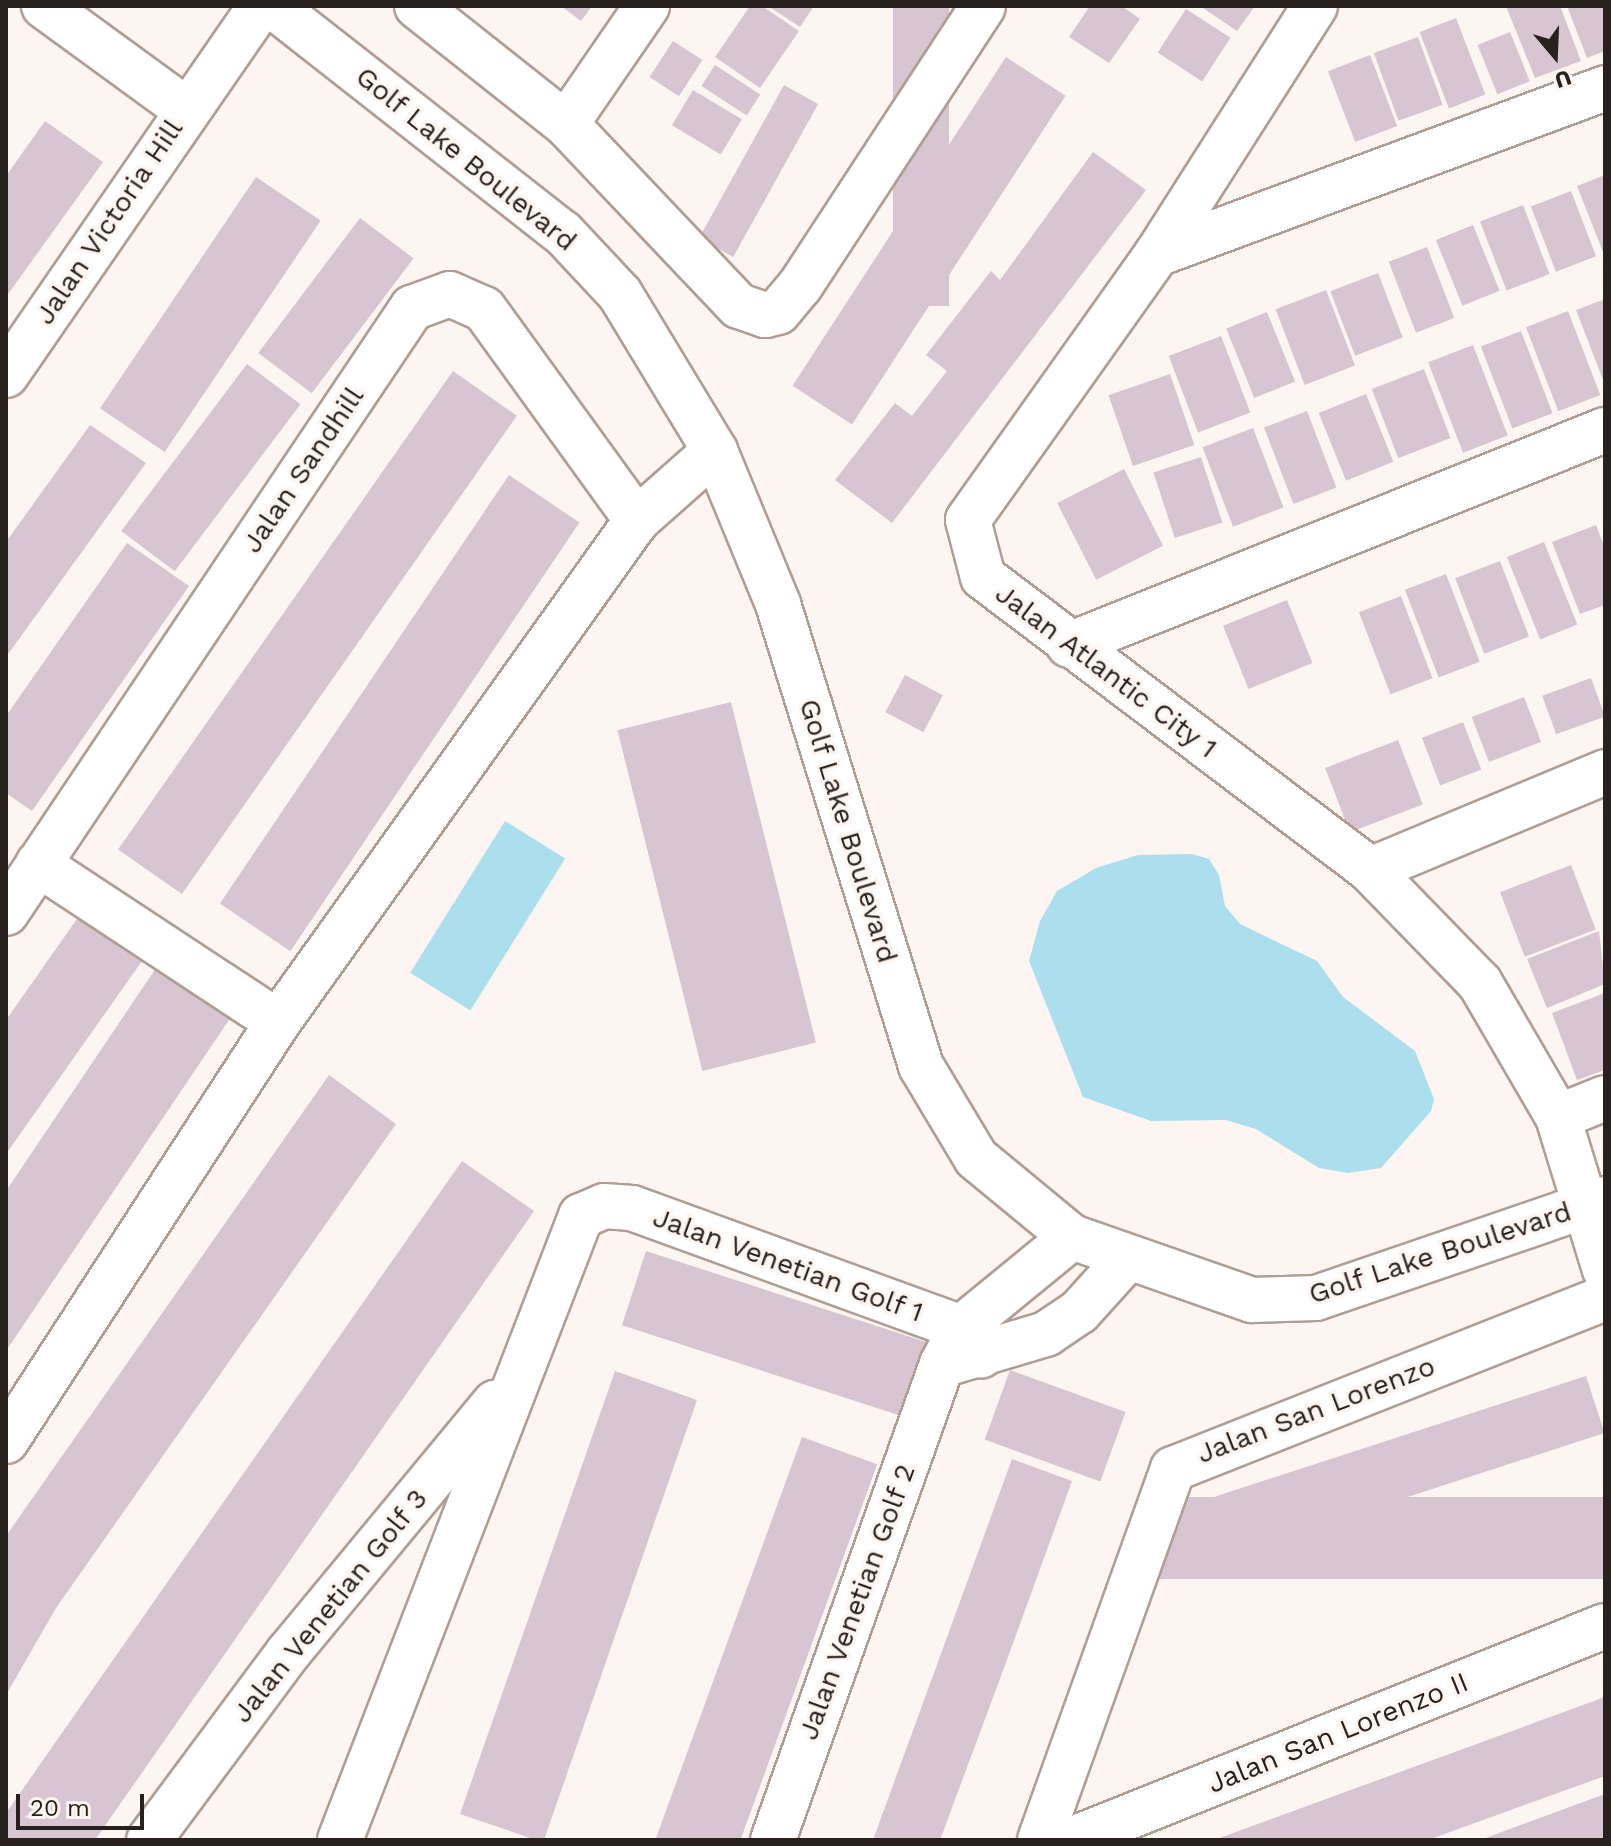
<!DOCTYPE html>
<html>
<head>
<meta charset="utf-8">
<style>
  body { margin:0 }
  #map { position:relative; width:1611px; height:1846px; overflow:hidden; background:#fcf5f1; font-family:"Work Sans",sans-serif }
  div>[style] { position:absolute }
  .water>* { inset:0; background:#abdfee; transform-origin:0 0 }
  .building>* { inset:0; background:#d7c6d2; transform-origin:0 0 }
  .roads { filter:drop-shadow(2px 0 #af9e95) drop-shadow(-2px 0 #af9e95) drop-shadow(0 2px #af9e95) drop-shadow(0 -2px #af9e95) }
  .street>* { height:44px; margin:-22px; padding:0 22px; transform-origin:22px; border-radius:22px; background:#fff }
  span { translate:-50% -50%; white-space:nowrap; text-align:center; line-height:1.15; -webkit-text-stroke:7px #fcf5f1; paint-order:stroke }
  .street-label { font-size:28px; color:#28211e }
  .frame { position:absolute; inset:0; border:8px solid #28211e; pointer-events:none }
  .north { position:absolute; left:1515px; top:16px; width:80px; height:80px; -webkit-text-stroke:6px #fcf5f1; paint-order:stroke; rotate:161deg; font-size:22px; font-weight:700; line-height:32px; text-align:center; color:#28211e }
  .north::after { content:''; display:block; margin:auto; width:28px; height:36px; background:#28211e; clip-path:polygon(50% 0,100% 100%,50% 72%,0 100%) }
  .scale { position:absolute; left:16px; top:1794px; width:128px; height:36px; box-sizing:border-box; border:4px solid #28211e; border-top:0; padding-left:10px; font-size:24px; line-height:28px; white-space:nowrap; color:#28211e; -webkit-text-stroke:6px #fcf5f1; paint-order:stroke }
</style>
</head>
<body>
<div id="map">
  <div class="water">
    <i style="left:505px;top:821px;width:71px;height:179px;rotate:32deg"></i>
    <i style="clip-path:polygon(1192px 854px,1209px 859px,1219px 875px,1225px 906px,1240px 924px,1317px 961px,1343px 997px,1415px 1051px,1434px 1099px,1431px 1111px,1381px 1168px,1348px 1173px,1319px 1168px,1256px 1129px,1226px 1120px,1151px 1121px,1083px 1097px,1029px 961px,1040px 921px,1057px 891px,1096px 868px,1138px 855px)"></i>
  </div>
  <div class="building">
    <i style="clip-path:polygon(561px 6px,592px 6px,581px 21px)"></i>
    <i style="clip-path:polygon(750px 6px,762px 6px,799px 31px,760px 88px,715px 57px)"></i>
    <i style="clip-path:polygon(768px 6px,814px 6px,800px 27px)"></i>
    <i style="left:893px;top:6px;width:56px;height:300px"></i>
    <i style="clip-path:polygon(1090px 6px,1122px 6px,1140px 19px,1109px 63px,1069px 37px)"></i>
    <i style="clip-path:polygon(1200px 6px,1255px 6px,1237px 31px)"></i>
    <i style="clip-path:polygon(1506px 6px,1560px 6px,1581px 61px,1535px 78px)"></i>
    <i style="clip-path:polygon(1567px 6px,1605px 6px,1605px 51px,1587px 58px)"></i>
    <i style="left:1186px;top:9px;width:53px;height:52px;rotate:33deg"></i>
    <i style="left:1456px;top:18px;width:82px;height:39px;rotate:69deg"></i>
    <i style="left:1510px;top:32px;width:53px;height:35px;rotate:68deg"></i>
    <i style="left:1418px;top:37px;width:72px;height:47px;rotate:70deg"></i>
    <i style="left:673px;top:41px;width:35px;height:43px;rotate:33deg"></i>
    <i style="left:1370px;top:55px;width:76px;height:45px;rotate:69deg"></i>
    <i style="left:1006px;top:57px;width:71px;height:392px;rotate:33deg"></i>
    <i style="left:715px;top:65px;width:54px;height:25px;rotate:33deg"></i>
    <i style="left:784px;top:85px;width:39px;height:175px;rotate:29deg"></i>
    <i style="left:693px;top:90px;width:57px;height:41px;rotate:31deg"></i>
    <i style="clip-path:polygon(45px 121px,103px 162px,6px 297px,6px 176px)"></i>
    <i style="clip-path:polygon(1093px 152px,1146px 190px,892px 523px,835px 480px,895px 403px,912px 416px,947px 371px,926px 355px,991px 271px,1000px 280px)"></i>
    <i style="clip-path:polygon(1605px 175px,1605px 257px,1577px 186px)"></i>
    <i style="left:256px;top:177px;width:78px;height:279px;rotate:34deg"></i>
    <i style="left:1571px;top:191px;width:70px;height:43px;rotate:69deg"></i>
    <i style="left:1523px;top:205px;width:74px;height:46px;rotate:69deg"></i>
    <i style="left:360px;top:218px;width:67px;height:169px;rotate:37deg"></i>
    <i style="left:1473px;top:225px;width:71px;height:40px;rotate:68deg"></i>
    <i style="left:1427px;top:247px;width:76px;height:41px;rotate:69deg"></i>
    <i style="left:1378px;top:273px;width:69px;height:51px;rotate:69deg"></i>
    <i style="left:1326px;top:290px;width:81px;height:54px;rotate:69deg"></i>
    <i style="clip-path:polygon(1605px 299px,1605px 385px,1576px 310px)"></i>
    <i style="left:1568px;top:311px;width:90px;height:45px;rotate:69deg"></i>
    <i style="left:1267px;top:312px;width:75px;height:44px;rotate:68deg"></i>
    <i style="left:1521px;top:331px;width:88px;height:43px;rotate:69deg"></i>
    <i style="left:1221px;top:336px;width:82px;height:56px;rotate:69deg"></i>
    <i style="left:1473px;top:345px;width:97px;height:48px;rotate:69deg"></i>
    <i style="left:247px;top:364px;width:67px;height:209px;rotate:37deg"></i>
    <i style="left:1424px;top:369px;width:74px;height:56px;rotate:69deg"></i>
    <i style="left:453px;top:371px;width:78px;height:584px;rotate:35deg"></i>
    <i style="left:1170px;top:374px;width:75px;height:65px;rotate:71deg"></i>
    <i style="left:1366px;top:394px;width:73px;height:51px;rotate:68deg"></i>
    <i style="left:1307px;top:411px;width:82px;height:46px;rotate:69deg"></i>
    <i style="clip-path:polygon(90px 425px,146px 463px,6px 657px,6px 542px)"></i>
    <i style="left:1253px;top:428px;width:85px;height:54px;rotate:69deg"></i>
    <i style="left:1201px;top:457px;width:69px;height:50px;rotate:72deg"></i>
    <i style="left:1124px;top:469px;width:86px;height:75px;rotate:63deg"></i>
    <i style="left:509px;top:475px;width:85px;height:517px;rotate:34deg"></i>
    <i style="clip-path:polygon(1596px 525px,1605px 548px,1605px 605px,1580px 614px,1552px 542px)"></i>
    <i style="left:1544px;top:542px;width:89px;height:40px;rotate:68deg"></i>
    <i style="clip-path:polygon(127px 543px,189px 586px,32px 811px,6px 793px,6px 716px)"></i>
    <i style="left:1500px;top:561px;width:81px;height:48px;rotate:69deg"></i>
    <i style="left:1446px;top:574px;width:94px;height:44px;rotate:69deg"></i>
    <i style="left:1401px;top:596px;width:88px;height:45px;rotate:69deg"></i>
    <i style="left:1287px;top:600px;width:68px;height:69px;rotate:68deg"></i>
    <i style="left:905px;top:675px;width:43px;height:42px;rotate:28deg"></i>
    <i style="left:1591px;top:678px;width:41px;height:52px;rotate:70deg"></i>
    <i style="left:1524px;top:697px;width:48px;height:56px;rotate:69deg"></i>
    <i style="left:731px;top:702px;width:351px;height:117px;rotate:76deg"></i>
    <i style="left:1463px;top:722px;width:51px;height:44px;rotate:69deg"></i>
    <i style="left:1398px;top:740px;width:69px;height:78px;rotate:69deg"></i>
    <i style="left:1571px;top:865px;width:69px;height:76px;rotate:69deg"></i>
    <i style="clip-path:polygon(79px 916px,142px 961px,6px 1154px,6px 1020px)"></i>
    <i style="clip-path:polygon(1599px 931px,1605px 984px,1547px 1008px,1527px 959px)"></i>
    <i style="clip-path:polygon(162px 959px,237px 1008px,6px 1351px,6px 1191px)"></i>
    <i style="clip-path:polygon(1605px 993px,1605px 1070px,1577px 1080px,1552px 1013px)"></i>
    <i style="clip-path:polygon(329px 1075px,396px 1124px,56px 1608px,6px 1695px,6px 1536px)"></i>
    <i style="clip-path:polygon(462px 1161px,534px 1211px,95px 1840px,6px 1840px,6px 1813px)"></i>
    <i style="left:646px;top:1251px;width:297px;height:78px;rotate:18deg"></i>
    <i style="left:1010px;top:1370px;width:123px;height:74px;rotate:20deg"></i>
    <i style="clip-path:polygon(615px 1371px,697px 1400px,544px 1840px,536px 1840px,460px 1814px)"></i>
    <i style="left:1586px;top:1376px;width:60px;height:390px;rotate:72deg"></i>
    <i style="left:802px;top:1437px;width:80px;height:430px;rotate:20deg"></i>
    <i style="clip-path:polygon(1012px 1459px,1072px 1481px,1004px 1668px,940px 1840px,873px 1840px)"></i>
    <i style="left:1605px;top:1497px;width:82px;height:458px;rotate:90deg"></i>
    <i style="clip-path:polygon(1605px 1697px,1605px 1776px,1530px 1803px,1428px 1840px,1214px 1840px)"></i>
    <i style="clip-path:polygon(1605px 1794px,1605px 1840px,1480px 1840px)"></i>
  </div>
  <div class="roads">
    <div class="street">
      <i style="left:44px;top:6px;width:175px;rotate:36.1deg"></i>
      <i style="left:273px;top:6px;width:368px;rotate:38.1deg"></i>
      <i style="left:563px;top:233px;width:83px;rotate:46.9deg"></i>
      <i style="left:620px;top:294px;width:184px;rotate:58.8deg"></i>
      <i style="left:715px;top:451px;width:165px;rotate:67.6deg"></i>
      <i style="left:778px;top:604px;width:484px;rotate:72.8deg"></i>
      <i style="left:921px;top:1066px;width:107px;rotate:59.1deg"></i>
      <i style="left:976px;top:1158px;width:124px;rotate:39.5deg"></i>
      <i style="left:1072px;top:1237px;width:191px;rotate:19.3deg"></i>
      <i style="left:1252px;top:1300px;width:64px;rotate:-1.8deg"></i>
      <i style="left:1316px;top:1298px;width:305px;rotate:-18.9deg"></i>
      <i style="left:417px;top:6px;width:190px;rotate:38.4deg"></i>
      <i style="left:566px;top:124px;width:251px;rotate:46.5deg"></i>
      <i style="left:739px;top:306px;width:28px;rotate:19deg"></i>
      <i style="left:765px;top:315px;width:13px;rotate:-13deg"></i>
      <i style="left:778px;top:312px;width:34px;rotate:-50deg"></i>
      <i style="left:800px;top:286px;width:334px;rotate:-56.8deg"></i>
      <i style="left:1315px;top:6px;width:294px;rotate:122.5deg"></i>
      <i style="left:1157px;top:254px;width:326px;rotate:125.4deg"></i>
      <i style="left:968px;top:520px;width:59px;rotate:75.3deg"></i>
      <i style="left:983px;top:577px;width:485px;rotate:37.1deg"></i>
      <i style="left:1370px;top:870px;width:158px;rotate:45.8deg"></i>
      <i style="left:1480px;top:983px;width:155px;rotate:59.8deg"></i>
      <i style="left:1558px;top:1117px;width:160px;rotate:72.9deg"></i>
      <i style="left:566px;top:124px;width:143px;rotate:-55.5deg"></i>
      <i style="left:1157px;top:254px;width:478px;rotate:-20.3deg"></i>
      <i style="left:6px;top:375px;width:449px;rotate:-55.4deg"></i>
      <i style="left:1069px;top:645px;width:578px;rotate:-21.86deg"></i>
      <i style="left:38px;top:864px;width:287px;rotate:33.4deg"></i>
      <i style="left:1370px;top:870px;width:255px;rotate:-22.6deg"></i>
      <i style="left:6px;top:913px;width:729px;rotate:-56.14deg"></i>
      <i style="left:412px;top:308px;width:40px;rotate:-20.2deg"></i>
      <i style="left:450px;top:294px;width:37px;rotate:24deg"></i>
      <i style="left:484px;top:309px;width:261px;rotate:54.1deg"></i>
      <i style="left:1558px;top:1117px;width:51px;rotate:-22deg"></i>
      <i style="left:952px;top:1362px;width:98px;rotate:-16.6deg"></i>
      <i style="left:1046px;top:1334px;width:40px;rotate:-34deg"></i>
      <i style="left:1079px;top:1312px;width:70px;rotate:-47.9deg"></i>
      <i style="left:6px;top:1441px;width:500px;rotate:-57deg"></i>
      <i style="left:278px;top:1022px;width:617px;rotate:-54.43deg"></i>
      <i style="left:637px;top:520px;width:104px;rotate:-41.5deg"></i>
      <i style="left:149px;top:1840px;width:233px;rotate:-53.4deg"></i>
      <i style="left:288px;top:1653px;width:325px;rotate:-50.4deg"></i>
      <i style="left:340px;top:1840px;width:669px;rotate:-68.88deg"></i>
      <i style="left:581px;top:1216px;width:25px;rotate:-23deg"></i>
      <i style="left:604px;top:1206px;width:28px;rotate:4deg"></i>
      <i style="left:632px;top:1208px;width:350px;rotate:20deg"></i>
      <i style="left:961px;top:1328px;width:34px;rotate:54deg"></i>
      <i style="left:773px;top:1840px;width:505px;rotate:-70.45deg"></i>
      <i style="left:942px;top:1364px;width:41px;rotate:-62.2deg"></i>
      <i style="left:961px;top:1328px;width:144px;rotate:-39.3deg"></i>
      <i style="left:1040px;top:1840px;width:394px;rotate:-70.3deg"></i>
      <i style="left:1173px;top:1469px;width:465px;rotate:-21.6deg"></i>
      <i style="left:1071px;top:1840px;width:575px;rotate:-21.84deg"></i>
    </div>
  </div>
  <div class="street-label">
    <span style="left:466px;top:159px;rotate:39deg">Golf Lake Boulevard</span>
    <span style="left:109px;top:222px;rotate:-56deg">Jalan Victoria Hill</span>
    <span style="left:303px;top:470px;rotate:-56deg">Jalan Sandhill</span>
    <span style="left:1106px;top:671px;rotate:37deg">Jalan Atlantic City 1</span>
    <span style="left:848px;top:831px;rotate:73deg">Golf Lake Boulevard</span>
    <span style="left:1440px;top:1253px;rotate:-18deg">Golf Lake Boulevard</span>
    <span style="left:788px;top:1265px;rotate:20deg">Jalan Venetian Golf 1</span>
    <span style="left:1316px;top:1410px;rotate:-21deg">Jalan San Lorenzo</span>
    <span style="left:857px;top:1602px;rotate:-70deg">Jalan Venetian Golf 2</span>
    <span style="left:330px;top:1606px;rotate:-51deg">Jalan Venetian Golf 3</span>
    <span style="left:1338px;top:1733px;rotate:-22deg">Jalan San Lorenzo II</span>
  </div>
  <div class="frame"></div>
  <div class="north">U</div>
  <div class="scale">20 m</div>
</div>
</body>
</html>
